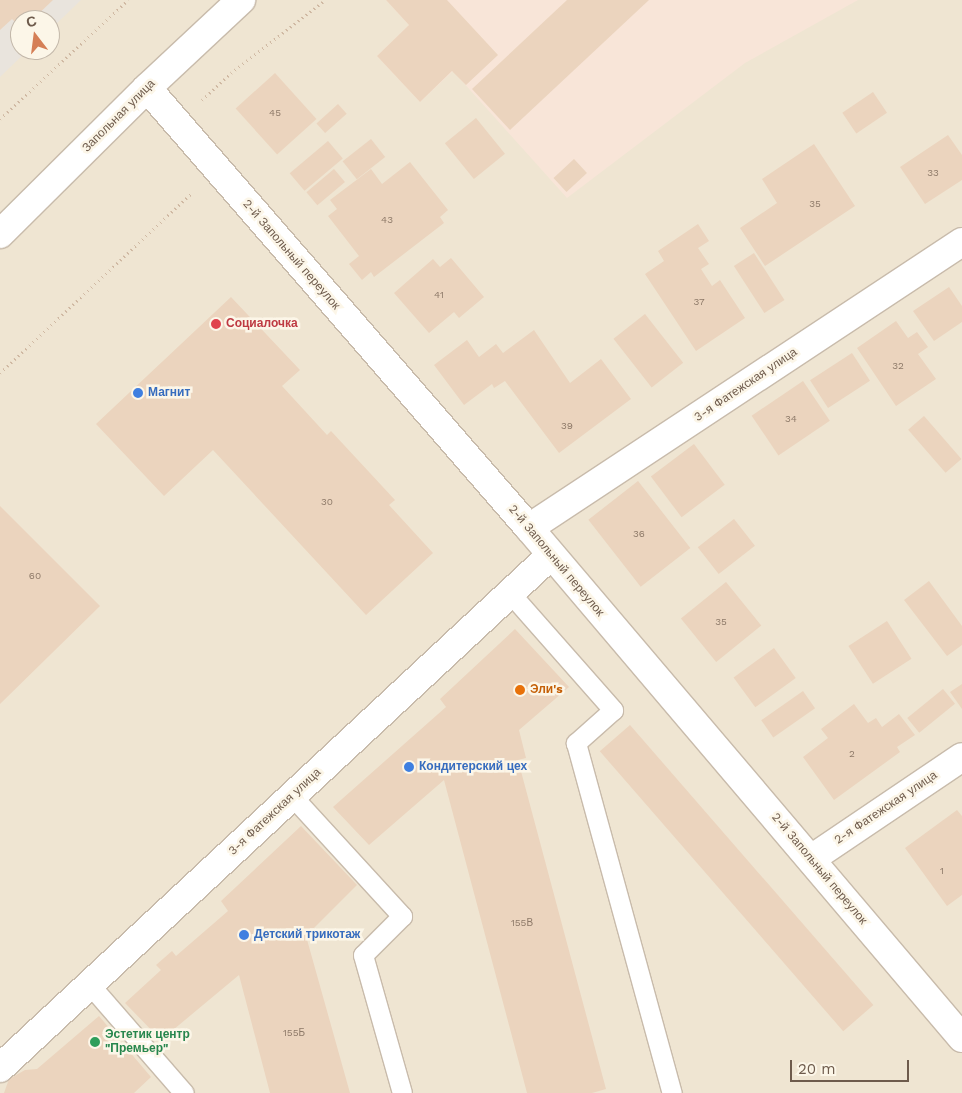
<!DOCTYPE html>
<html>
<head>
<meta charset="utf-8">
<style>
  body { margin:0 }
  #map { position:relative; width:962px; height:1093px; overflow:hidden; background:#f9f2e3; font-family:"Work Sans",sans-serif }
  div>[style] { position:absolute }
  .residential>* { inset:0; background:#efe5d2 }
  .commercial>* { inset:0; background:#f8e5d8 }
  .industrial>* { inset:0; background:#e9e4dd }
  .building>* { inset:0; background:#ebd4be; transform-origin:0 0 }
  .path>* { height:3px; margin-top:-1.5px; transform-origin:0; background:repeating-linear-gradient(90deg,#cfb8a2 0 1px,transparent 0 5px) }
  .roads { filter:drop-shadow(1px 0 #c8bbab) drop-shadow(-1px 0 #c8bbab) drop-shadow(0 1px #c8bbab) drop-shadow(0 -1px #c8bbab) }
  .lane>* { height:19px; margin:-9.5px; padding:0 9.5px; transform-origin:9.5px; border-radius:9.5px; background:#fff }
  .street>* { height:28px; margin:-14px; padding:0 14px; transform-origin:14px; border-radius:14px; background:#fff }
  .secondary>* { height:28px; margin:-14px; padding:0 14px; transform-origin:14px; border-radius:14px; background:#fff }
  .dots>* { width:14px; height:14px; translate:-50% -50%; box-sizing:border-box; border:2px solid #fcf6e8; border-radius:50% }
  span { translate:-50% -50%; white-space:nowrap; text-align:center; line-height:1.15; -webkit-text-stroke:5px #fcf6e8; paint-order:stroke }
  .number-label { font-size:10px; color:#8d7968 }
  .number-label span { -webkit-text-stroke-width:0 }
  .street-label { font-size:12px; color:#6e5b4c }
  .health-label { font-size:12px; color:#be3a42; font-weight:700 }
  .left { translate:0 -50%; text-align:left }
  .shop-label { font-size:12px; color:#366cbe; font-weight:700 }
  .food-label { font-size:12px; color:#c56008; font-weight:700 }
  .leisure-label { font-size:12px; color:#27864d; font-weight:700 }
  .north { position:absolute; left:10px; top:10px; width:50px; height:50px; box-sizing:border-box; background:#fcf6e8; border:1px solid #c3b8aa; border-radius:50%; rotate:345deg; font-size:14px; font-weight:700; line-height:20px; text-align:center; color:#6e5b4c }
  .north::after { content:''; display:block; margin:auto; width:18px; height:22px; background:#d57f56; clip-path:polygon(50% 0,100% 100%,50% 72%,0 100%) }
  .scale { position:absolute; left:790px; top:1060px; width:119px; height:22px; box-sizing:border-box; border:2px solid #6e5b4c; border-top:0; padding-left:6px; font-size:15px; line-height:18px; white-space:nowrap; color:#6e5b4c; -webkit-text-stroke:4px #fcf6e8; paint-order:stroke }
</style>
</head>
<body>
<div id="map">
  <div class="residential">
    <i style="clip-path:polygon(evenodd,0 0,962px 0,962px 1093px,0 1093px,0 0,20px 20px,50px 20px,50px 50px,20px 50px,20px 20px)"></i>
  </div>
  <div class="commercial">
    <i style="clip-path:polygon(386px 0,858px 0,745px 63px,567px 198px,453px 71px,420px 102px,377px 56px,409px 25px)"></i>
  </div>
  <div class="industrial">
    <i style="clip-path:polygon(0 0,81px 0,50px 30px,50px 20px,20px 20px,20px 50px,28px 50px,0 77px)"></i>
  </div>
  <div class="building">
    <i style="clip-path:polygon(0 0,53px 0,32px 20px,20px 20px,20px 27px,12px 19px,0 30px)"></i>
    <i style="clip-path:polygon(386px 0,447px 0,498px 55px,466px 85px,452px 71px,420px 102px,377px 56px,409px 25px)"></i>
    <i style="clip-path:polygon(567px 0,649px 0,510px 130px,472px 89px)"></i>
    <i style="left:275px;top:73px;width:62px;height:53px;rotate:48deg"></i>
    <i style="left:873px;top:92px;width:25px;height:37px;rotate:56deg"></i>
    <i style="left:338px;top:104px;width:13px;height:29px;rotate:48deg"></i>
    <i style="left:476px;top:118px;width:46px;height:40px;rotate:51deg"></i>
    <i style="clip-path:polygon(948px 135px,962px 155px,962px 180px,925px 204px,900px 167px)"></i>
    <i style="left:371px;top:139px;width:23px;height:36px;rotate:52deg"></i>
    <i style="left:328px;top:141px;width:23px;height:50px;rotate:50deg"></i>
    <i style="clip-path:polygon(814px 144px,855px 206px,765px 266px,740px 228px,777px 203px,762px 179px)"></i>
    <i style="left:574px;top:159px;width:19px;height:28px;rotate:47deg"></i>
    <i style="clip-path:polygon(410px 162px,448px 210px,440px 217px,444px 223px,374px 277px,371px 272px,362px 280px,349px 264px,359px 256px,328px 216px,337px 209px,330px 200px,371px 169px,382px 184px)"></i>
    <i style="left:334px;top:169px;width:17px;height:36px;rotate:50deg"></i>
    <i style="clip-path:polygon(698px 224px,709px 241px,698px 248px,709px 264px,701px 269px,712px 286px,720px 280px,745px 318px,696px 351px,645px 274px,664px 261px,658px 251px)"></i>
    <i style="left:754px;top:253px;width:56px;height:24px;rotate:57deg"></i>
    <i style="clip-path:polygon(451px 258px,484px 297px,459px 318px,454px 312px,429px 333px,394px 293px,433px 259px,440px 267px)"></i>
    <i style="clip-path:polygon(949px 287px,962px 306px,962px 322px,934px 341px,913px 311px)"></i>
    <i style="clip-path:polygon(231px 297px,300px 370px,282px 386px,327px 435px,331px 431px,395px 500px,389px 505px,433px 553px,366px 615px,213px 450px,164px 496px,96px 424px)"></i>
    <i style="left:645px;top:314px;width:62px;height:40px;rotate:52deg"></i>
    <i style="clip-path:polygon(896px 321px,908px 338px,917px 332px,928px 347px,918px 354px,936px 379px,896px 406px,857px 348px)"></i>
    <i style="clip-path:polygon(534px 330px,570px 383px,601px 359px,631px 399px,559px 453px,505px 381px,494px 388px,492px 384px,464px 405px,434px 365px,467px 340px,479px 357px,496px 344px,503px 353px)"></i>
    <i style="left:852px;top:353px;width:33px;height:50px;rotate:57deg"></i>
    <i style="left:803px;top:381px;width:48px;height:62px;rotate:56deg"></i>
    <i style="left:924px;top:416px;width:57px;height:21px;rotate:49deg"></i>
    <i style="left:694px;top:444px;width:51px;height:54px;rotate:53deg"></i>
    <i style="left:638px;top:481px;width:85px;height:63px;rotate:52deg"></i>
    <i style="clip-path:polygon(0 506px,100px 606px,0 704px)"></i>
    <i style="left:734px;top:519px;width:34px;height:46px;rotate:52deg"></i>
    <i style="clip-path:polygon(929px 581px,962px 626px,962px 645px,947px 656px,904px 600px)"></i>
    <i style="left:726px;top:582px;width:56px;height:58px;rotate:51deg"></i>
    <i style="left:887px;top:621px;width:45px;height:46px;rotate:57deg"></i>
    <i style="clip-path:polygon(515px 629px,569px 687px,519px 730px,526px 758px,518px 760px,606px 1089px,592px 1093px,527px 1093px,444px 780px,369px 845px,333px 807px,446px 707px,440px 699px)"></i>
    <i style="left:774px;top:648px;width:37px;height:50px;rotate:54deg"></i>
    <i style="clip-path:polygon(962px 684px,962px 709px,950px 692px)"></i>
    <i style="left:943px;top:689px;width:19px;height:46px;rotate:51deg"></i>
    <i style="left:803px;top:691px;width:21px;height:51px;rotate:55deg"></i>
    <i style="clip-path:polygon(854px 704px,868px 723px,876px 718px,882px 727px,899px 714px,915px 735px,897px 747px,900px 752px,834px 800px,803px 757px,828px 738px,821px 729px)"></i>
    <i style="left:630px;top:725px;width:371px;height:40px;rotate:49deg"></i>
    <i style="clip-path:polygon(957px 810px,962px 816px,962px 895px,947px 906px,905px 848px)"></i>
    <i style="clip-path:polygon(301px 826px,357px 885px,306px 936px,350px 1093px,270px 1093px,239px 975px,161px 1040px,125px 1003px,161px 970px,156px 965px,172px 951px,176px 956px,228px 911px,221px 901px)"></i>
    <i style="clip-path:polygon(99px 1016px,151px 1077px,134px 1093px,4px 1093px,9px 1079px,25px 1070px,37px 1069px)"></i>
  </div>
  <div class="path">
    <i style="left:202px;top:100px;width:40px;rotate:-43deg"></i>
    <i style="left:231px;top:73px;width:119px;rotate:-37.8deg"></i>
    <i style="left:0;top:119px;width:175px;rotate:-42.9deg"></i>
    <i style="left:0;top:373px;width:265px;rotate:-43.2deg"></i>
  </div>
  <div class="roads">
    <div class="lane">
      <i style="left:510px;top:593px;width:156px;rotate:48.6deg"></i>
      <i style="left:613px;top:710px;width:50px;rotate:138.3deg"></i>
      <i style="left:576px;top:743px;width:363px;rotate:74.7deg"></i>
      <i style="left:292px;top:796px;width:163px;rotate:47.5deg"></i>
      <i style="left:402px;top:916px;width:55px;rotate:135deg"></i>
      <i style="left:363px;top:955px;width:143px;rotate:74.2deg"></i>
      <i style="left:90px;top:985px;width:143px;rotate:49deg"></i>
    </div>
    <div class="street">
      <i style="left:147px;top:88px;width:583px;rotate:49.04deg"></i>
      <i style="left:529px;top:528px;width:669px;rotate:49.67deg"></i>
      <i style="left:529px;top:528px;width:519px;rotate:-33.45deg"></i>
      <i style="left:811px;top:859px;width:182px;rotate:-34deg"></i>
      <i style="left:0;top:1068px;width:753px;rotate:-42.95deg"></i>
    </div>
    <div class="secondary">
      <i style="left:0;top:234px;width:207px;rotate:-44.8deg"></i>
      <i style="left:147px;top:88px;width:129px;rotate:-43.1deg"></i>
    </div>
  </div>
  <div class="dots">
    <i style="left:216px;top:324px;background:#e0444e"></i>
    <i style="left:138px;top:393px;background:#3f7fe0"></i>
    <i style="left:520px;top:690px;background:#e8710a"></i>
    <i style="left:409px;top:767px;background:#3f7fe0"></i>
    <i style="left:244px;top:935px;background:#3f7fe0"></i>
    <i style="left:95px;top:1042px;background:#2e9e5b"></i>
  </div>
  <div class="number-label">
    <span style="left:275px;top:113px">45</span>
    <span style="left:933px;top:173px">33</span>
    <span style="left:815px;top:204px">35</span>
    <span style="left:387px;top:220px">43</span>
    <span style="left:439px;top:295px">41</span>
    <span style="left:699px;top:302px">37</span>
    <span style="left:898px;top:366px">32</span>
    <span style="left:791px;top:419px">34</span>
    <span style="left:567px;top:426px">39</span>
    <span style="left:327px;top:502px">30</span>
    <span style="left:639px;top:534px">36</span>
    <span style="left:35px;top:576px">60</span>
    <span style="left:721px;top:622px">35</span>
    <span style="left:852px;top:754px">2</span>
    <span style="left:942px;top:871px">1</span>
    <span style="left:522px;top:923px">155В</span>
    <span style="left:294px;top:1033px">155Б</span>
  </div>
  <div class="street-label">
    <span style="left:119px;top:116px;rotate:-45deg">Запольная улица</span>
    <span style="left:291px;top:255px;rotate:49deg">2-й Запольный переулок</span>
    <span style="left:746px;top:385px;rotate:-34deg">3-я Фатежская улица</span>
    <span style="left:556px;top:561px;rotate:50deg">2-й Запольный переулок</span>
    <span style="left:886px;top:808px;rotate:-34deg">2-я Фатежская улица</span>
    <span style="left:275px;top:812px;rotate:-43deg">3-я Фатежская улица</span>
    <span style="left:819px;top:869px;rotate:50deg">2-й Запольный переулок</span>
  </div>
  <div class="health-label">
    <span class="left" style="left:226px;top:324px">Социалочка</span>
  </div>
  <div class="shop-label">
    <span class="left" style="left:148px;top:393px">Магнит</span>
    <span class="left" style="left:419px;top:767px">Кондитерский цех</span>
    <span class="left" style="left:254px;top:935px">Детский трикотаж</span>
  </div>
  <div class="food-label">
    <span class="left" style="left:530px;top:690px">Эли's</span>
  </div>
  <div class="leisure-label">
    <span class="left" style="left:105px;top:1042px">Эстетик центр<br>"Премьер"</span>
  </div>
  <div class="north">С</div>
  <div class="scale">20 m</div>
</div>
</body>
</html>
